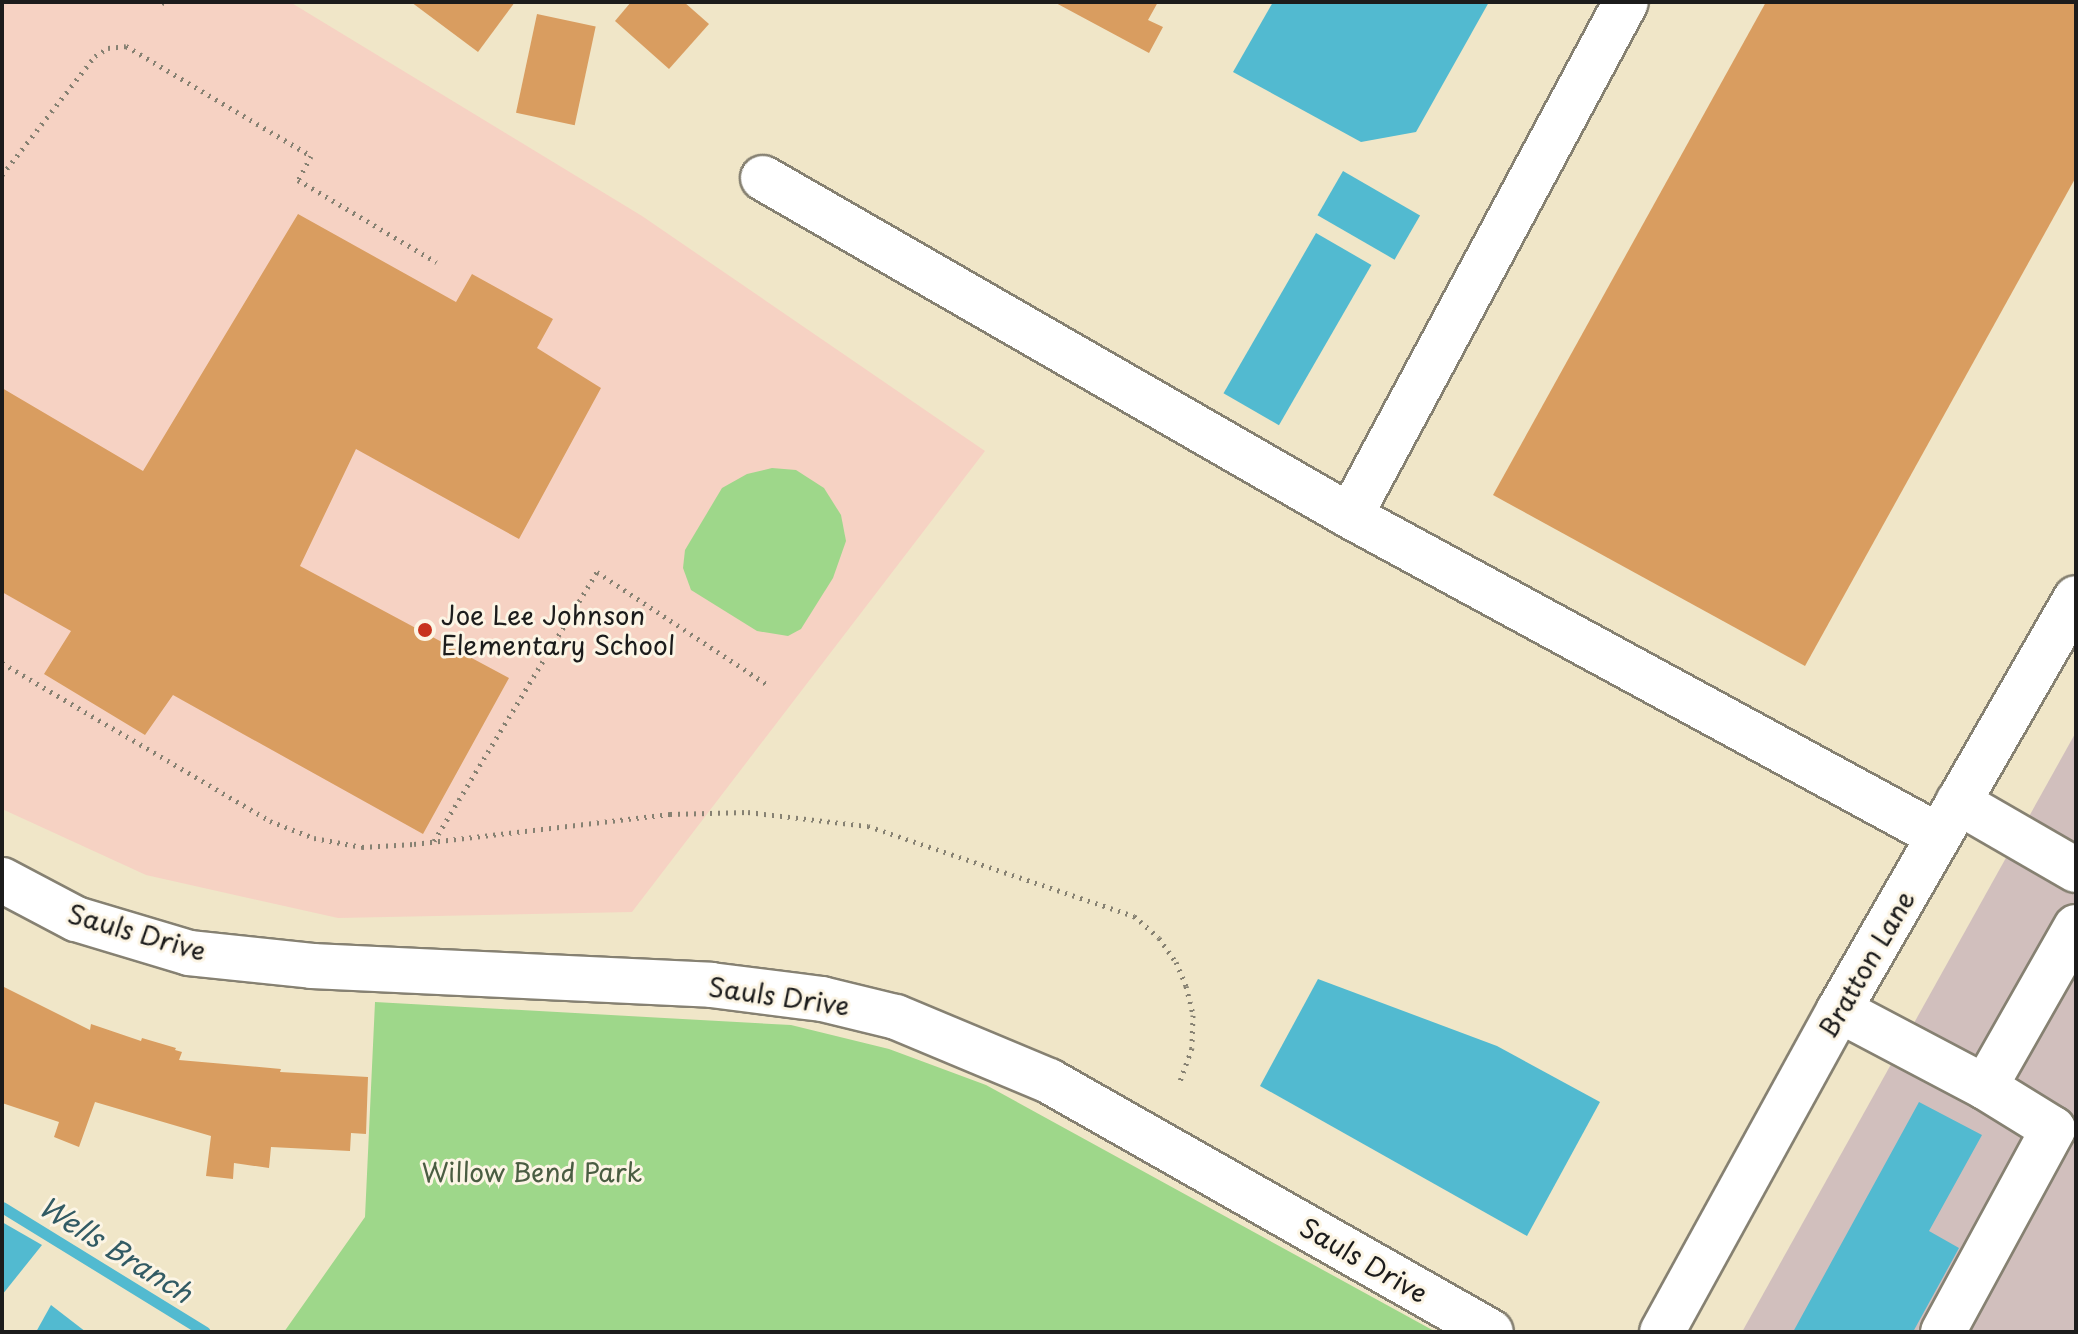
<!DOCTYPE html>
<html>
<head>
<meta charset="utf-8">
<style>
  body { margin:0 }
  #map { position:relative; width:2078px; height:1334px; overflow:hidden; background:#f0e6c8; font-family:"Playpen Sans",sans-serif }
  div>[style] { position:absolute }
  .built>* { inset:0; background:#f6d2c3 }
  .industrial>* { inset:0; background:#d1bfbd }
  .green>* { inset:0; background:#9ed78a }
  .water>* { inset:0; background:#52bad0; transform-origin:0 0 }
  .stream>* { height:11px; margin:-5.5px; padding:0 5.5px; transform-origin:5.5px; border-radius:5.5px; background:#52bad0 }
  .building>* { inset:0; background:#d99d60; transform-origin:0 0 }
  .path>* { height:5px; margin-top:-2.5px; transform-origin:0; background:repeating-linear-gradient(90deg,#868172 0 2px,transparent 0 8px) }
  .roads { filter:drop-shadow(2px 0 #868172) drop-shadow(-2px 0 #868172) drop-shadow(0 2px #868172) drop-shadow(0 -2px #868172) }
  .minor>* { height:44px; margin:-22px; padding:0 22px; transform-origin:22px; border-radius:22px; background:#fff }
  .dots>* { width:22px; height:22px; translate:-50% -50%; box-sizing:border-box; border:4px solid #fcf5e5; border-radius:50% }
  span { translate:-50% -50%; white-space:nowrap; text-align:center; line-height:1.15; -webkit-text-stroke:6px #fcf5e5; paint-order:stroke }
  .poi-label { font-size:26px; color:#1c1c1c }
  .left { translate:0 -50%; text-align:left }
  .street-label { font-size:26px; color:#1c1c1c }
  .park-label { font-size:26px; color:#4a5d42 }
  .water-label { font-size:28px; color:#325b64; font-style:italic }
  .frame { position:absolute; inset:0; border:4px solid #1c1c1c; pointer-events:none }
</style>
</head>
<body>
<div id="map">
  <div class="built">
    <i style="clip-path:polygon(2px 2px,290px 2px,642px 216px,985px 451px,632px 912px,338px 918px,146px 875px,2px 809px)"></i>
  </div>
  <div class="industrial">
    <i style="clip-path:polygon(2076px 732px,2076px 1332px,1742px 1332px)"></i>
  </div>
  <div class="green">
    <i style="clip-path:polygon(772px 468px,796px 470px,824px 488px,841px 515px,846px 541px,833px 578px,801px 629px,788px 636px,757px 631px,691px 590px,683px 568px,685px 550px,722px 488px,747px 474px)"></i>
    <i style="clip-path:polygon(375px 1002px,791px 1025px,889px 1049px,986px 1085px,1436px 1332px,284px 1332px,365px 1217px)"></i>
  </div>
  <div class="water">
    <i style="clip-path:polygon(1273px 2px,1489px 2px,1416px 132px,1361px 142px,1233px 72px)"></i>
    <i style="left:1343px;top:171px;width:89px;height:51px;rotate:30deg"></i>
    <i style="left:1316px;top:233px;width:64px;height:185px;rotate:30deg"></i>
    <i style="clip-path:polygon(1318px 979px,1497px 1046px,1600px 1102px,1527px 1236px,1260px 1086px)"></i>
    <i style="clip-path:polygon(1919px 1102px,1982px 1135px,1929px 1231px,1959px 1248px,1913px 1332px,1793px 1332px)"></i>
    <i style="clip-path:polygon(2px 1222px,42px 1245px,2px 1295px)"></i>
    <i style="clip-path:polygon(51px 1305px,86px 1332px,36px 1332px)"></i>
  </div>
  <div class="stream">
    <i style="left:2px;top:1207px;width:238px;rotate:31.6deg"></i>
  </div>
  <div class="building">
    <i style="clip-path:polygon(411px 2px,515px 2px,478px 52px)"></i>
    <i style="clip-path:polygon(631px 2px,684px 2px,709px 24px,669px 69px,615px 21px)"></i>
    <i style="clip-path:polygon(1054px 2px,1158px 2px,1148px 20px,1163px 27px,1149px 53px)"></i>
    <i style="clip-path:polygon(1766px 2px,2076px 2px,2076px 177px,1805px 666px,1493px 495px)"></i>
    <i style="left:537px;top:14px;width:60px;height:101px;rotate:12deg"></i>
    <i style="clip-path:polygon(298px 214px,456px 302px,472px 274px,553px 319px,537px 348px,601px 388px,519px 539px,356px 449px,300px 566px,509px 678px,423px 834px,173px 695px,145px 735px,44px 674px,71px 631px,2px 592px,2px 388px,143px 471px)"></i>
    <i style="clip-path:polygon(2px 986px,90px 1030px,91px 1024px,141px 1041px,142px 1038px,176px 1048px,175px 1050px,182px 1052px,179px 1060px,281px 1069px,280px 1072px,368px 1077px,366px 1134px,351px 1133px,350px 1151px,271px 1147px,269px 1168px,234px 1163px,233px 1179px,206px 1176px,211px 1136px,95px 1102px,79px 1147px,54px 1137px,59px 1122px,2px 1103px)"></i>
  </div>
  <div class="path">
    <i style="left:163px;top:2px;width:6px;rotate:31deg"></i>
    <i style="left:2px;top:175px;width:151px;rotate:-52deg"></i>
    <i style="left:95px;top:56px;width:15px;rotate:-32deg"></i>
    <i style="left:108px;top:48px;width:18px;rotate:-6deg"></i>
    <i style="left:126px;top:46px;width:215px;rotate:30.7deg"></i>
    <i style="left:311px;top:156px;width:27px;rotate:118deg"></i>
    <i style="left:298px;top:180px;width:161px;rotate:30.7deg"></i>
    <i style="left:2px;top:663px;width:311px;rotate:30.5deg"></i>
    <i style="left:270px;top:821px;width:47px;rotate:21.1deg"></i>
    <i style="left:314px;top:838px;width:49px;rotate:10.6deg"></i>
    <i style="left:362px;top:847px;width:52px;rotate:-3.3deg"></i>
    <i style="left:414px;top:844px;width:258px;rotate:-6.7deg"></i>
    <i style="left:670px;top:814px;width:78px;rotate:-1.5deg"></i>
    <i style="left:748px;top:812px;width:121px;rotate:6.7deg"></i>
    <i style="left:868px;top:826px;width:281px;rotate:18.7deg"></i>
    <i style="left:1134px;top:916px;width:33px;rotate:41deg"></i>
    <i style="left:1159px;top:938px;width:29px;rotate:55deg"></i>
    <i style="left:1176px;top:962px;width:26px;rotate:67deg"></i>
    <i style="left:1186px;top:986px;width:30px;rotate:76deg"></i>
    <i style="left:1193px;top:1015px;width:33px;rotate:92deg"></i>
    <i style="left:1192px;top:1048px;width:35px;rotate:110deg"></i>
    <i style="left:434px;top:841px;width:315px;rotate:-58.8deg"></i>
    <i style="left:597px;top:572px;width:205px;rotate:33.5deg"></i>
  </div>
  <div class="roads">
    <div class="minor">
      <i style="left:763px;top:178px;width:677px;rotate:29.93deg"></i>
      <i style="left:1350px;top:516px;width:670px;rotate:28.51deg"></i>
      <i style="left:1350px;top:516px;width:583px;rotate:-61.77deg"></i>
      <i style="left:1958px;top:802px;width:136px;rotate:30deg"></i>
      <i style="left:2px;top:880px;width:84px;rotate:27.8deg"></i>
      <i style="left:76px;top:919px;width:118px;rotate:16.7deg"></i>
      <i style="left:189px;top:953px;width:124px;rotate:6deg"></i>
      <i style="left:312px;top:966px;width:399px;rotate:2.7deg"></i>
      <i style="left:711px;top:985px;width:112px;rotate:7.2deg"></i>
      <i style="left:822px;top:999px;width:76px;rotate:13.7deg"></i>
      <i style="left:896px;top:1017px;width:166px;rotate:22.7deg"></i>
      <i style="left:1049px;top:1081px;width:508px;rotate:29.59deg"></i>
      <i style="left:1839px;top:1010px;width:165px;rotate:27.8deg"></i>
      <i style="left:1985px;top:1087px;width:184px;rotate:-60.4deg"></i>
      <i style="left:1662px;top:1332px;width:367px;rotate:-61.2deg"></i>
      <i style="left:1839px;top:1010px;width:475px;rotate:-60.1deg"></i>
      <i style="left:1943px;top:1332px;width:231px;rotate:-61.5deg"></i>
      <i style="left:2053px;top:1129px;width:80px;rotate:-148.3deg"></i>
    </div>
  </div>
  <div class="dots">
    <i style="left:425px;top:630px;background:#c8321e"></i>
  </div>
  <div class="poi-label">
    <span class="left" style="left:441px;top:630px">Joe Lee Johnson<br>Elementary School</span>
  </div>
  <div class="street-label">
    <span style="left:137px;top:932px;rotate:16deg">Sauls Drive</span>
    <span style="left:1866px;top:964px;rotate:-60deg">Bratton Lane</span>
    <span style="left:779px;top:996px;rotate:8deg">Sauls Drive</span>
    <span style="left:1364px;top:1260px;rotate:30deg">Sauls Drive</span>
  </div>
  <div class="park-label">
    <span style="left:532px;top:1172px">Willow Bend Park</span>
  </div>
  <div class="water-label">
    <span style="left:116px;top:1249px;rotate:32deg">Wells Branch</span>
  </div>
  <div class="frame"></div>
</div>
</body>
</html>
